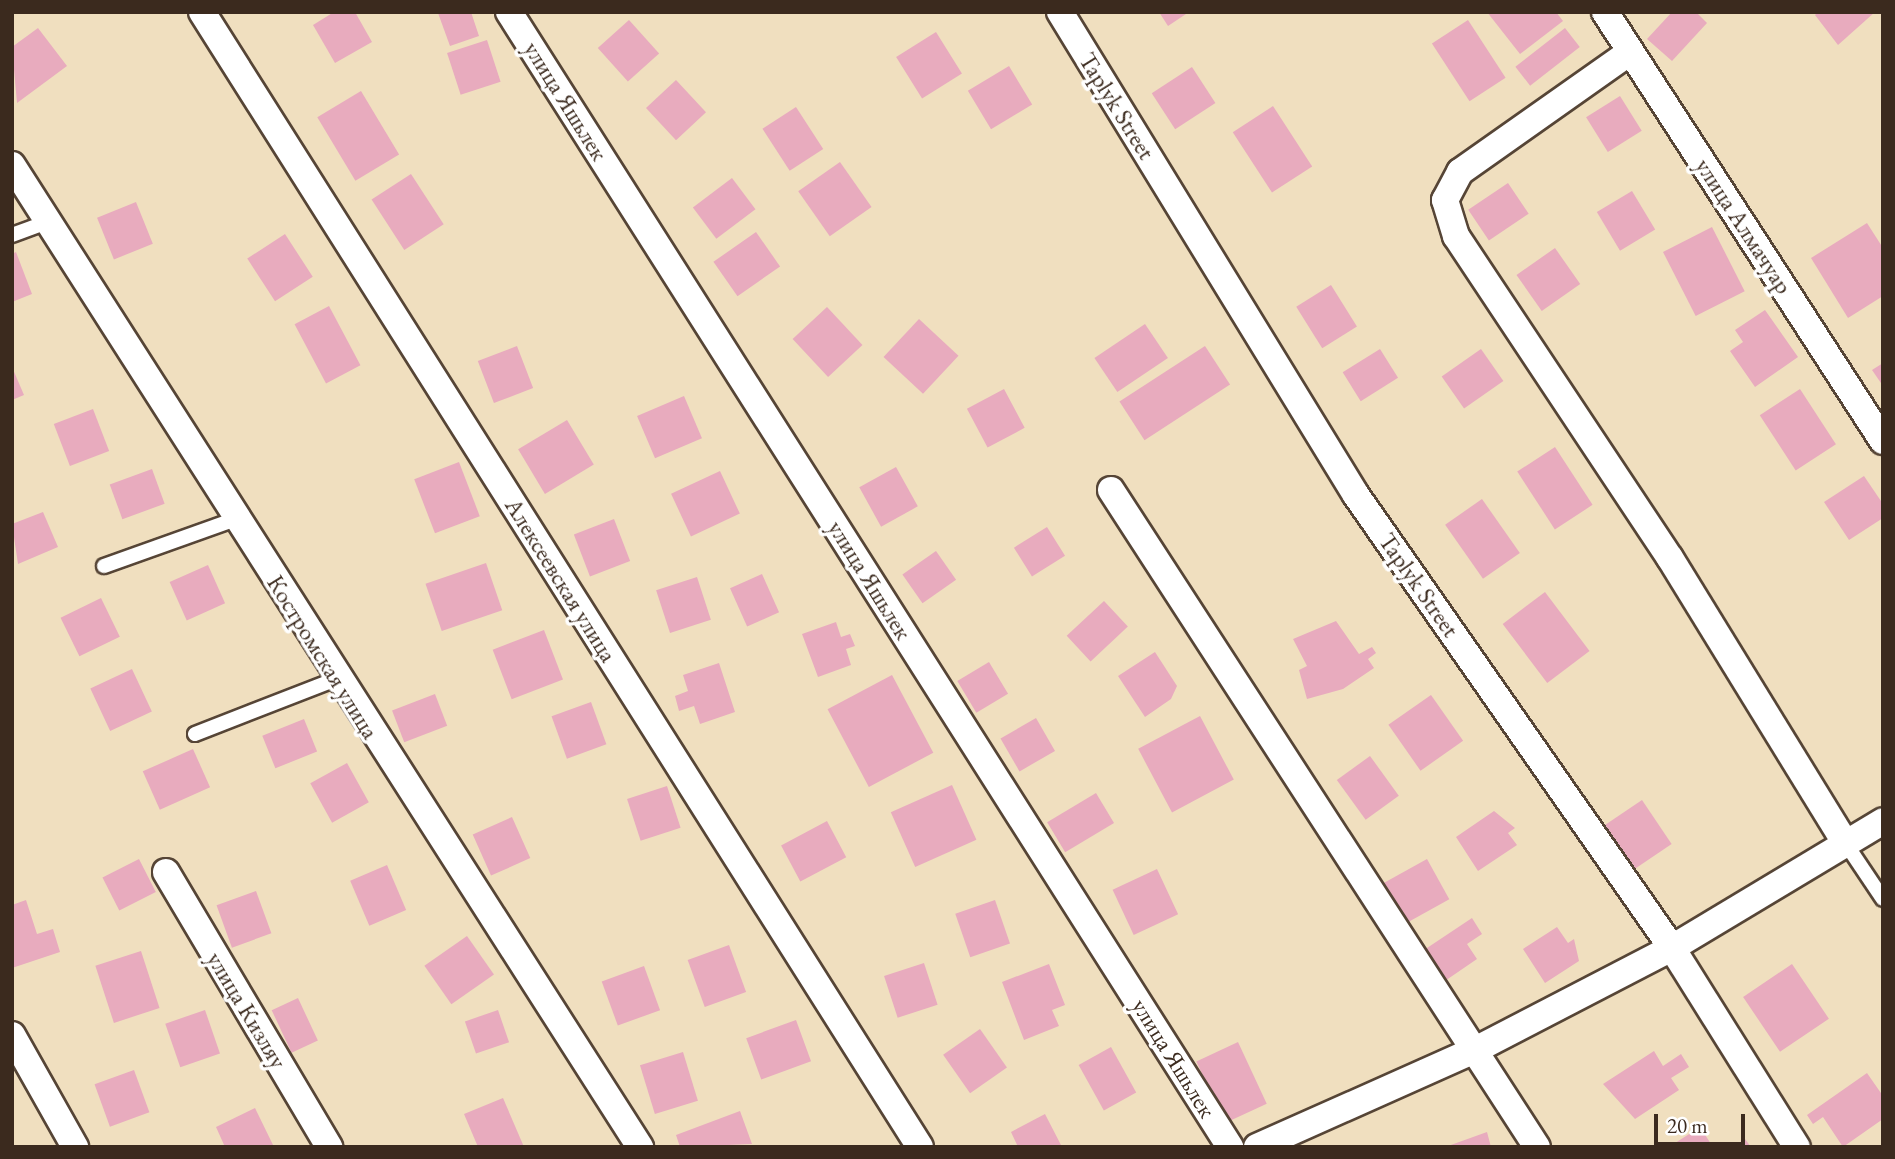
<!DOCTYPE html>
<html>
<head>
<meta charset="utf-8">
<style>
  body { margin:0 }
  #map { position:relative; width:1895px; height:1159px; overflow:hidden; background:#f0dfbf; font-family:"EB Garamond",serif }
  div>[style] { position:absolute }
  .building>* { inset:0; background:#e8abbe; transform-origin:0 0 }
  .roads { filter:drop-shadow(2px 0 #564536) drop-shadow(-2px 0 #564536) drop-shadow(0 2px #564536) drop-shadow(0 -2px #564536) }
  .service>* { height:14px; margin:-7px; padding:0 7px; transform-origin:7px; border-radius:7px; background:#fff }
  .minor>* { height:26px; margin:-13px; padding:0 13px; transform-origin:13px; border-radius:13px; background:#fff }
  span { translate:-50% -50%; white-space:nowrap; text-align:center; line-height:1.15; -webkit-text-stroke:7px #fff; paint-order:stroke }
  .street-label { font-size:24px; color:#3b2a1e }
  .frame { position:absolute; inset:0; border:14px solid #3b2a1e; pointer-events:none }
  .scale { position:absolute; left:1654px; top:1114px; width:91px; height:32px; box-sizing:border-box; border:4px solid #3b2a1e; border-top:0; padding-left:9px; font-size:21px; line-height:24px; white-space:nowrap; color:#3b2a1e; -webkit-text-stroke:5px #fff; paint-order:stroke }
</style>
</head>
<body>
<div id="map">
  <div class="building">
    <i style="clip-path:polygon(334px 12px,355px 12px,372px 42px,335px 63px,313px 25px)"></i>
    <i style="clip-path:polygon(471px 12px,479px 36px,450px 46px,438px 13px)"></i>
    <i style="clip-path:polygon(1159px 12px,1189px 12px,1168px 26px)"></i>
    <i style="clip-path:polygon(1487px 12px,1556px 12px,1563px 21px,1520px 54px)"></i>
    <i style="clip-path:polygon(1672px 12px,1696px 12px,1707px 23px,1672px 61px,1647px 39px)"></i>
    <i style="clip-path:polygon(1875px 12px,1838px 45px,1815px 15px,1818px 12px)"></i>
    <i style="left:629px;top:20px;width:45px;height:42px;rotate:48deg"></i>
    <i style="left:1468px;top:20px;width:69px;height:43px;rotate:57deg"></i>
    <i style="clip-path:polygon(38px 28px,67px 66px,17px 103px,12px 47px)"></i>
    <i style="left:1565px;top:28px;width:24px;height:63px;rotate:52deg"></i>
    <i style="left:936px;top:32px;width:49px;height:47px;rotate:58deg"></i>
    <i style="left:487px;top:40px;width:44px;height:42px;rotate:72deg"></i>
    <i style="left:1009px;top:66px;width:45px;height:48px;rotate:59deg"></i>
    <i style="left:1192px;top:67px;width:43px;height:48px;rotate:57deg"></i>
    <i style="left:676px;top:80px;width:44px;height:41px;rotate:47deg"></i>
    <i style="left:361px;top:91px;width:74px;height:51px;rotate:59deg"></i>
    <i style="left:1620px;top:96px;width:41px;height:40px;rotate:58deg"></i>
    <i style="left:1273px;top:106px;width:72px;height:48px;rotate:57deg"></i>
    <i style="left:796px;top:107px;width:50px;height:40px;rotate:57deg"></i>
    <i style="left:840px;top:162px;width:55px;height:51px;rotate:55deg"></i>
    <i style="left:411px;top:174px;width:60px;height:47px;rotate:57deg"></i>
    <i style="left:732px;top:178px;width:39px;height:49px;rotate:53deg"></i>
    <i style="left:1508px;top:183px;width:37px;height:48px;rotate:56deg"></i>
    <i style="left:1632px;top:191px;width:45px;height:41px;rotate:59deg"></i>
    <i style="left:136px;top:202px;width:45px;height:42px;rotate:68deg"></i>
    <i style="clip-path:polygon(1867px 223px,1883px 248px,1883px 296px,1848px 318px,1811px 258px)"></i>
    <i style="left:1712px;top:227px;width:72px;height:55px;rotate:63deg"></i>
    <i style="left:756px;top:232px;width:42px;height:52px;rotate:55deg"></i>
    <i style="left:285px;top:234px;width:51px;height:45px;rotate:57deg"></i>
    <i style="left:1555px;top:248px;width:44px;height:47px;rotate:55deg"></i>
    <i style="clip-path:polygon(16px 252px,32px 294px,12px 302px,12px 254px)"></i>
    <i style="left:1331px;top:285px;width:49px;height:41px;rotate:58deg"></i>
    <i style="left:329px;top:306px;width:67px;height:39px;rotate:62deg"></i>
    <i style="left:827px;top:307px;width:52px;height:47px;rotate:47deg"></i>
    <i style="clip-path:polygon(1765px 310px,1798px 357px,1755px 387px,1730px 351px,1743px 342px,1735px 330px)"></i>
    <i style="left:919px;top:319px;width:54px;height:52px;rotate:43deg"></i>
    <i style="left:1145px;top:324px;width:41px;height:61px;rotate:56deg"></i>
    <i style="left:517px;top:346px;width:45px;height:42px;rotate:69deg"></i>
    <i style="left:1205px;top:346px;width:46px;height:102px;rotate:57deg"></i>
    <i style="left:1380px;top:349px;width:34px;height:44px;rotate:58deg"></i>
    <i style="left:1481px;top:349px;width:39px;height:48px;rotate:55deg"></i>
    <i style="clip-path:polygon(1883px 363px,1883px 386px,1872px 370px)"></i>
    <i style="clip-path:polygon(12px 367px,24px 395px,12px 400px)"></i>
    <i style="left:1004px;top:389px;width:44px;height:42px;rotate:62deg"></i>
    <i style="left:1800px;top:389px;width:66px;height:48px;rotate:57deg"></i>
    <i style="left:684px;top:396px;width:46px;height:51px;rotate:67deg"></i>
    <i style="left:93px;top:409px;width:45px;height:42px;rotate:69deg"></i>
    <i style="left:567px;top:420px;width:52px;height:57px;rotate:59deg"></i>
    <i style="left:1555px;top:447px;width:69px;height:45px;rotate:57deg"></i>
    <i style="left:459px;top:462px;width:58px;height:48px;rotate:69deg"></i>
    <i style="left:896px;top:467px;width:45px;height:42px;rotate:61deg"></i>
    <i style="left:152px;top:469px;width:37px;height:45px;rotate:70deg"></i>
    <i style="left:720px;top:471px;width:47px;height:54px;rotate:65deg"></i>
    <i style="clip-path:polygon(1864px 476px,1883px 504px,1883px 518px,1849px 540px,1824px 502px)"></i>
    <i style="left:1482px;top:499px;width:66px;height:45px;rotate:55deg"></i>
    <i style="clip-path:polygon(43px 512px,58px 547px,18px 564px,12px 524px)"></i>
    <i style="left:614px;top:519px;width:45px;height:43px;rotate:69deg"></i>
    <i style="left:1047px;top:527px;width:34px;height:39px;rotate:58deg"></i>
    <i style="left:936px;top:551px;width:35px;height:41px;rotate:55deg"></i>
    <i style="left:486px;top:563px;width:50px;height:64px;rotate:71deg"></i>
    <i style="left:208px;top:565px;width:42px;height:42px;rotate:66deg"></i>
    <i style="left:762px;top:574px;width:42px;height:35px;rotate:66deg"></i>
    <i style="left:697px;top:577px;width:45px;height:43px;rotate:72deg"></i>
    <i style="left:1545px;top:592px;width:74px;height:53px;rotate:53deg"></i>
    <i style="left:101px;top:598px;width:43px;height:45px;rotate:64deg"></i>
    <i style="left:1104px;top:601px;width:35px;height:51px;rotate:47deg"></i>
    <i style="clip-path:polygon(1336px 621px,1359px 654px,1372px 647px,1376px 653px,1368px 659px,1374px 668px,1343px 689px,1307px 699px,1299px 670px,1307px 666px,1293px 639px)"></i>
    <i style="clip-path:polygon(836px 622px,841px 637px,850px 634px,855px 646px,846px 649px,851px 665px,818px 677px,802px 634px)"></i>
    <i style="left:544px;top:630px;width:53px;height:55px;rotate:69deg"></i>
    <i style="clip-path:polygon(1155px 652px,1177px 686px,1171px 699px,1145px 717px,1118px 676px)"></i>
    <i style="left:989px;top:662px;width:37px;height:37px;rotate:59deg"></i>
    <i style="clip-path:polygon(719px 663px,735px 712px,700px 724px,694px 706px,679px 711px,675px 696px,688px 691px,683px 675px)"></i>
    <i style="left:132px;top:669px;width:47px;height:46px;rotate:65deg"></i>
    <i style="left:892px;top:675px;width:88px;height:73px;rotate:62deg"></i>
    <i style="left:435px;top:694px;width:34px;height:46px;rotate:69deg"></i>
    <i style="left:1431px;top:695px;width:56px;height:52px;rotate:55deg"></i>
    <i style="left:591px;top:702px;width:45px;height:42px;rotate:70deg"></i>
    <i style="left:1200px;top:716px;width:72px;height:70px;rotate:62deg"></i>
    <i style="left:1036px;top:718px;width:38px;height:41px;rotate:60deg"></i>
    <i style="left:304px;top:719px;width:35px;height:45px;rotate:68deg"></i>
    <i style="left:193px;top:749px;width:42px;height:55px;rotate:66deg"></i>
    <i style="left:1370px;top:756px;width:49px;height:41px;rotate:54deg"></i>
    <i style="left:347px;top:763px;width:45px;height:42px;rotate:61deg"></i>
    <i style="left:952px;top:785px;width:60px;height:67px;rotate:66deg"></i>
    <i style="left:667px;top:786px;width:44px;height:42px;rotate:72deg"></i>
    <i style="left:1096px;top:793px;width:35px;height:57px;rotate:59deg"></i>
    <i style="left:1642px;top:800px;width:53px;height:46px;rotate:56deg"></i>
    <i style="clip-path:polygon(1494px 811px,1515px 828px,1508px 833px,1517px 845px,1478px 871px,1456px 837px)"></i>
    <i style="left:512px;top:817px;width:45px;height:43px;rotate:66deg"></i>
    <i style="left:827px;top:821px;width:41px;height:52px;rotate:62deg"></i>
    <i style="left:139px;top:859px;width:37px;height:41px;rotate:63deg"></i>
    <i style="left:1427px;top:859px;width:46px;height:50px;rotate:61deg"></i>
    <i style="left:387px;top:865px;width:49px;height:40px;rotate:67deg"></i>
    <i style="left:1157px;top:869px;width:50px;height:49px;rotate:65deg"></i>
    <i style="left:256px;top:891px;width:45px;height:42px;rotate:70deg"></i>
    <i style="clip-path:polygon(26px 900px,37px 934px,53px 929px,60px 952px,12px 968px,12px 905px)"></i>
    <i style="left:995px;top:900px;width:46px;height:42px;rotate:71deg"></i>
    <i style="clip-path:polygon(1472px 918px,1482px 934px,1467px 944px,1477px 959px,1439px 985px,1418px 954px)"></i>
    <i style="clip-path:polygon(1557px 927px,1568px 943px,1574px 939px,1579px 961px,1545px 983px,1523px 949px)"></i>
    <i style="left:467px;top:936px;width:47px;height:52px;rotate:55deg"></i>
    <i style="left:729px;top:945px;width:50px;height:44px;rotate:70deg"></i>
    <i style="left:141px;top:951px;width:60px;height:48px;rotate:72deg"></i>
    <i style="left:924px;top:963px;width:44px;height:42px;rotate:72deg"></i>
    <i style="clip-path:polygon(1049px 964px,1065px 1005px,1052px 1010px,1059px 1026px,1024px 1040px,1002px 982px)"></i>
    <i style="left:1792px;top:964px;width:66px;height:59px;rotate:56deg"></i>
    <i style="left:644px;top:966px;width:47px;height:45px;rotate:70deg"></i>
    <i style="left:298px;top:998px;width:47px;height:29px;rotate:65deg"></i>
    <i style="left:205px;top:1010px;width:46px;height:42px;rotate:71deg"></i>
    <i style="left:498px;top:1010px;width:34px;height:35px;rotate:71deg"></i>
    <i style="left:796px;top:1020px;width:44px;height:53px;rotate:70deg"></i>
    <i style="left:980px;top:1029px;width:47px;height:45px;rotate:55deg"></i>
    <i style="left:1238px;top:1042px;width:68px;height:46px;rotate:65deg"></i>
    <i style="left:1111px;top:1047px;width:52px;height:37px;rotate:61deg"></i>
    <i style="clip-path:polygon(1654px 1051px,1663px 1066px,1681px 1054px,1689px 1067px,1671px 1078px,1679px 1090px,1635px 1119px,1603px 1084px)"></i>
    <i style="left:683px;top:1052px;width:51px;height:45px;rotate:73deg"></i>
    <i style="left:134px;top:1070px;width:45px;height:42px;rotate:70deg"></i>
    <i style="clip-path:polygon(1867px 1073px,1883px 1096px,1883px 1119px,1843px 1147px,1823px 1117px,1813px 1124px,1807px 1115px)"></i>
    <i style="clip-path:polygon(503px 1098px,524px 1147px,478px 1147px,464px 1114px)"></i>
    <i style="clip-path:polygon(255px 1108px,274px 1147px,225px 1147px,216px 1127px)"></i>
    <i style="clip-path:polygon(740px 1111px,752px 1144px,680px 1147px,676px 1135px)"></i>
    <i style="clip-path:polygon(1045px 1114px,1062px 1147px,1018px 1147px,1011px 1132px)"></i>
    <i style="clip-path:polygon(1700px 1127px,1711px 1144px,1669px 1147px)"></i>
    <i style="clip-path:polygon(1487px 1132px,1491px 1147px,1448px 1147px,1448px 1146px)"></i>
    <i style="clip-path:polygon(1745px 1139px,1751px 1147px,1739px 1147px,1737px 1144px)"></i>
  </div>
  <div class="roads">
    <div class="service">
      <i style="left:12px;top:235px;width:40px;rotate:-20.2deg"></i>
      <i style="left:104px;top:566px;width:140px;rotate:-19.6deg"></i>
      <i style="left:195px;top:734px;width:151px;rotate:-21.3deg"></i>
      <i style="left:1846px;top:844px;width:66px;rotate:56.1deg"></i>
    </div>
    <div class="minor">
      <i style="left:202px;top:12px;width:1343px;rotate:57.68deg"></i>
      <i style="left:509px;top:12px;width:1345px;rotate:57.57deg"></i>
      <i style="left:1060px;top:12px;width:566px;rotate:58.5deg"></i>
      <i style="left:1356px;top:495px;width:552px;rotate:55.1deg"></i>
      <i style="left:1672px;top:948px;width:235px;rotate:57.9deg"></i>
      <i style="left:1605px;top:12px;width:511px;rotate:57.06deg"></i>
      <i style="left:1630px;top:52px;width:208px;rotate:144.8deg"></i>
      <i style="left:1460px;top:172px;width:32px;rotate:118deg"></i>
      <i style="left:1445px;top:200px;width:38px;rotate:73deg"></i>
      <i style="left:1456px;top:236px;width:387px;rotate:56.4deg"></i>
      <i style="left:1670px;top:558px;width:336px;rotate:58.4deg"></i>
      <i style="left:12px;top:165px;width:1166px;rotate:57.4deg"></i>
      <i style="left:1111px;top:490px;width:783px;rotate:57.04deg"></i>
      <i style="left:166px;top:872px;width:320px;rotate:59.3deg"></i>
      <i style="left:12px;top:1035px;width:129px;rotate:60.6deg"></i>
      <i style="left:1257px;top:1147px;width:241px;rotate:-24deg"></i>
      <i style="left:1477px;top:1049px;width:220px;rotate:-27.4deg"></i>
      <i style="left:1672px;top:948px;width:246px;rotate:-31deg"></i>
    </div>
  </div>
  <div class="street-label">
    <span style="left:566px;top:101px;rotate:58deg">улица Яшьлек</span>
    <span style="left:1117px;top:106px;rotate:58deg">Taplyk Street</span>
    <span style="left:1744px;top:226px;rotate:57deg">улица Алмачуар</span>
    <span style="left:561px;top:580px;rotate:58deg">Алексеевская улица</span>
    <span style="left:870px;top:580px;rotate:58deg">улица Яшьлек</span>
    <span style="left:1419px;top:585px;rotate:55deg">Taplyk Street</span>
    <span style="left:323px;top:657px;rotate:58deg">Костромская улица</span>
    <span style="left:247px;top:1010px;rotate:59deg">улица Кизляу</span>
    <span style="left:1174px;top:1058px;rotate:58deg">улица Яшьлек</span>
  </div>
  <div class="frame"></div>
  <div class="scale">20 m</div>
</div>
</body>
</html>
